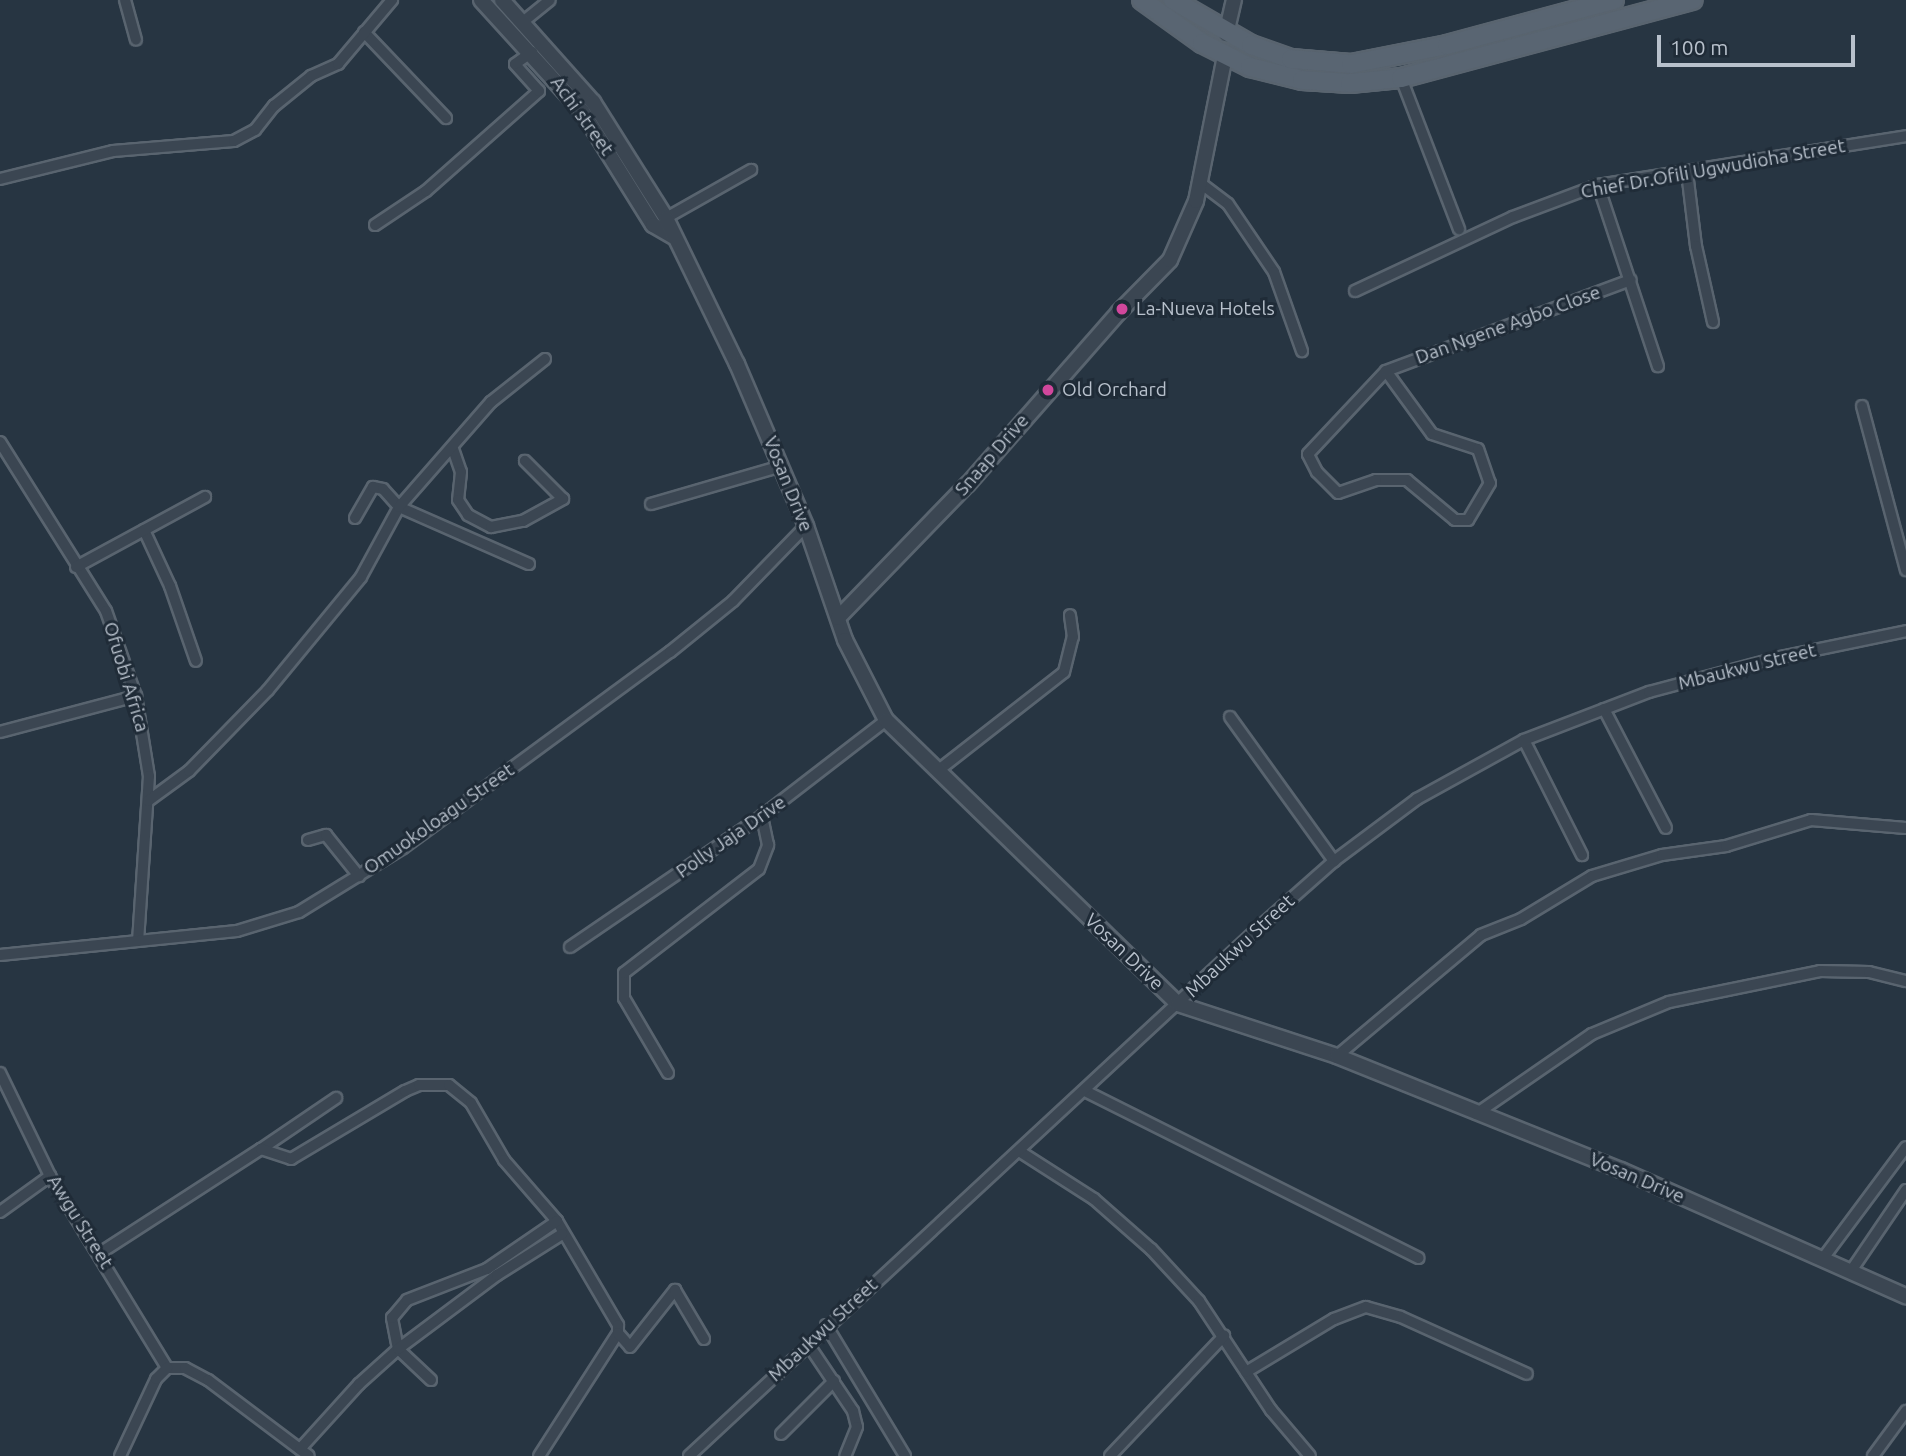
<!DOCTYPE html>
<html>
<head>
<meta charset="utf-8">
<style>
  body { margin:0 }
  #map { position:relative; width:1906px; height:1456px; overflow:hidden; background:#273542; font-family:Ubuntu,sans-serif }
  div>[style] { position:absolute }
  .roads { filter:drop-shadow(2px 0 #59646f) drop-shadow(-2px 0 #59646f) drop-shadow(0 2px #59646f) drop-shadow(0 -2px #59646f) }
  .minor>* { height:10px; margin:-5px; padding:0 5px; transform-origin:5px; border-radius:5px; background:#3b4652 }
  .tertiary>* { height:14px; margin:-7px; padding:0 7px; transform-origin:7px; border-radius:7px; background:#3b4652 }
  .primary>* { height:18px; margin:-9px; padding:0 9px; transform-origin:9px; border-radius:9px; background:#596572 }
  .dots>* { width:19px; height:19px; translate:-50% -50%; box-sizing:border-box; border:4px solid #1f2b37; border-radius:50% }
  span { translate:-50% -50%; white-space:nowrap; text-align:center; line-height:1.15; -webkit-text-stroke:6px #1f2b37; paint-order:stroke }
  .street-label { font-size:19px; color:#b8c1cc }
  .poi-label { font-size:19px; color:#b8c1cc }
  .left { translate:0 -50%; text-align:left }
  .scale { position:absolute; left:1657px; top:35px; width:198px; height:32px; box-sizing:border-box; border:4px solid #b8c1cc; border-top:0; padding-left:9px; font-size:21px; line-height:24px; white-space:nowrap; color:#b8c1cc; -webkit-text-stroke:5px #1f2b37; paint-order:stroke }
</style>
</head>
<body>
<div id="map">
  <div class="roads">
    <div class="minor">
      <i style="left:125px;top:0;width:41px;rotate:74.6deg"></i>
      <i style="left:524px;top:21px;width:33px;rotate:-39deg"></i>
      <i style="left:364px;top:32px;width:119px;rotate:46.4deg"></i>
      <i style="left:1401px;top:78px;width:162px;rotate:69deg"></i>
      <i style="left:1687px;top:172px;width:75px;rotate:83.1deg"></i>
      <i style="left:1696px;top:246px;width:78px;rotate:77.4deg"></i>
      <i style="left:0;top:179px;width:116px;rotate:-13.9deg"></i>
      <i style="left:113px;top:151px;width:121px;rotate:-4.7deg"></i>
      <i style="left:234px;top:141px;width:24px;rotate:-28deg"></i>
      <i style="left:255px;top:130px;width:31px;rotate:-52deg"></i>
      <i style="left:274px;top:106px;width:48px;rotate:-39deg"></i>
      <i style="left:311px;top:76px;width:30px;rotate:-24deg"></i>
      <i style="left:338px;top:64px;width:84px;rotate:-49.8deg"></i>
      <i style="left:1199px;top:182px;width:36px;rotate:37deg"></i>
      <i style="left:1228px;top:204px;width:82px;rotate:55.9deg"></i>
      <i style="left:1274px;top:272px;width:84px;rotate:70.5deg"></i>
      <i style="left:1598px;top:185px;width:191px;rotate:71.7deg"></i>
      <i style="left:666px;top:218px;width:98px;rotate:-29.5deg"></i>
      <i style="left:375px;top:225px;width:61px;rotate:-33.7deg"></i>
      <i style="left:426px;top:191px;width:151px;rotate:-41.5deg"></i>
      <i style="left:539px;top:91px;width:36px;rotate:-132deg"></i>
      <i style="left:515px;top:64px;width:21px;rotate:-35deg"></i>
      <i style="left:1355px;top:291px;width:174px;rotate:-25.1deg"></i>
      <i style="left:1513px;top:217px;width:91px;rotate:-20.6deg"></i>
      <i style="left:1598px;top:185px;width:312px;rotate:-9deg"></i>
      <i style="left:1386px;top:371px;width:78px;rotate:53.9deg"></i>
      <i style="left:1432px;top:434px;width:48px;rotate:18.1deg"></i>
      <i style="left:1478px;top:449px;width:36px;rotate:71deg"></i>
      <i style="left:1490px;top:483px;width:43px;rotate:120.7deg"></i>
      <i style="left:1468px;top:520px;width:13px;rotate:180deg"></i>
      <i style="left:1455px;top:520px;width:62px;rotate:-140.2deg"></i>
      <i style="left:1407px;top:480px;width:31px;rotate:180deg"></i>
      <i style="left:1376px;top:480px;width:40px;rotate:161.1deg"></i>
      <i style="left:1338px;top:493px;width:30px;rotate:-135deg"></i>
      <i style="left:1317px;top:472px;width:20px;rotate:-117deg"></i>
      <i style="left:1308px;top:454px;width:114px;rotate:-46.8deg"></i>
      <i style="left:1386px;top:371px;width:261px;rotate:-20.4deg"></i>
      <i style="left:1862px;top:406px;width:170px;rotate:75deg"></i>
      <i style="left:0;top:442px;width:199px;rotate:57.9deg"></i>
      <i style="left:106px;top:611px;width:90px;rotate:70.6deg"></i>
      <i style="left:136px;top:696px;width:81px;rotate:80.8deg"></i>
      <i style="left:149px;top:776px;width:165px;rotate:93.8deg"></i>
      <i style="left:453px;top:449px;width:24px;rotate:71deg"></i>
      <i style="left:461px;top:472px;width:28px;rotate:96deg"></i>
      <i style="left:458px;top:500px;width:18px;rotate:56deg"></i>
      <i style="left:468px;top:515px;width:26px;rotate:28deg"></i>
      <i style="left:491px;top:527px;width:33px;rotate:-11deg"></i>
      <i style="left:523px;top:521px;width:46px;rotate:-28.8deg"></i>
      <i style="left:563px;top:499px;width:54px;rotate:-135deg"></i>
      <i style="left:651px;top:504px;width:136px;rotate:-16.2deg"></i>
      <i style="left:355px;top:518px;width:36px;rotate:-60deg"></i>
      <i style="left:373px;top:487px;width:10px;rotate:11deg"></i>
      <i style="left:383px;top:489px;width:24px;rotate:48deg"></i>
      <i style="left:399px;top:507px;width:142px;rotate:23.7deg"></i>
      <i style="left:144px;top:530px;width:62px;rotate:65.1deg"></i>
      <i style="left:170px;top:586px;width:79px;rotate:70.9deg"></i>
      <i style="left:76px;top:567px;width:147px;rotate:-28.5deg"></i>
      <i style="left:1604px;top:709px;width:134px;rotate:62.5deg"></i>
      <i style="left:1230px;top:717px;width:178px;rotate:54.2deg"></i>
      <i style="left:0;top:732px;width:141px;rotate:-14.8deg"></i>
      <i style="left:1524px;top:740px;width:129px;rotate:63.2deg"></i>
      <i style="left:940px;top:769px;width:157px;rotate:-38deg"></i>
      <i style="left:1064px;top:672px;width:36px;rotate:-76deg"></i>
      <i style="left:1073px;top:637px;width:22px;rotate:-98deg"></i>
      <i style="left:148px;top:801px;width:51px;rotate:-36.2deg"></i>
      <i style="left:189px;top:771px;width:113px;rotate:-45.7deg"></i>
      <i style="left:268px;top:690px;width:146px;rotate:-50.5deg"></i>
      <i style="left:361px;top:577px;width:80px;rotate:-61.5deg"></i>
      <i style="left:399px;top:507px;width:140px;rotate:-48.8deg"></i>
      <i style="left:491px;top:402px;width:69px;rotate:-38.5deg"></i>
      <i style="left:308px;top:840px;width:19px;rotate:-16deg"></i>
      <i style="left:326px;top:835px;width:53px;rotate:51.2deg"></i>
      <i style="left:570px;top:947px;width:232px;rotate:-34.3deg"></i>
      <i style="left:762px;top:816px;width:157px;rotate:-37.7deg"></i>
      <i style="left:0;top:955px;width:238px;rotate:-5.8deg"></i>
      <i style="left:237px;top:931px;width:65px;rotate:-17deg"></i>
      <i style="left:299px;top:912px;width:122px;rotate:-31.6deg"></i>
      <i style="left:403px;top:848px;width:331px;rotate:-36.3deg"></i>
      <i style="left:670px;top:652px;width:81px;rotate:-39deg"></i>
      <i style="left:733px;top:601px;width:105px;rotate:-45.8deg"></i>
      <i style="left:1337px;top:1056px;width:188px;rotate:-40deg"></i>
      <i style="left:1481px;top:935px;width:43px;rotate:-21.8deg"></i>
      <i style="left:1521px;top:919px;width:83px;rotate:-31.2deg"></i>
      <i style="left:1592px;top:876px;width:73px;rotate:-16.7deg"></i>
      <i style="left:1662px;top:855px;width:65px;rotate:-8deg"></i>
      <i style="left:1726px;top:846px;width:89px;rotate:-17deg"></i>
      <i style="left:1811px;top:820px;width:95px;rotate:4.8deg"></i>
      <i style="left:0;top:1073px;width:114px;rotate:64.1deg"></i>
      <i style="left:50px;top:1176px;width:225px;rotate:58.6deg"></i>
      <i style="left:668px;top:1073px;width:87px;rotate:-120.4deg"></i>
      <i style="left:624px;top:998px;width:25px;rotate:-90deg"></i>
      <i style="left:624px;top:973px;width:170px;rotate:-37.6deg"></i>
      <i style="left:759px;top:869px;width:26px;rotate:-69deg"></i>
      <i style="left:768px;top:845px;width:30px;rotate:-102deg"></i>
      <i style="left:1085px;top:1091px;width:373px;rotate:26.6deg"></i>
      <i style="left:1476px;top:1114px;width:141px;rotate:-34.6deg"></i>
      <i style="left:1592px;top:1034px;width:83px;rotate:-22.6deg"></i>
      <i style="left:1669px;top:1002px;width:154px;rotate:-11.6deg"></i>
      <i style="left:1820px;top:971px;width:49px;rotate:1.2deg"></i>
      <i style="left:1869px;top:972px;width:38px;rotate:14deg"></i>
      <i style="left:261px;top:1149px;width:91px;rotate:-34.2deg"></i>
      <i style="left:1019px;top:1151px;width:89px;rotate:32.6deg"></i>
      <i style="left:1094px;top:1199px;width:76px;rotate:41.3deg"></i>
      <i style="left:1151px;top:1249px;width:71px;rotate:47.3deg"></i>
      <i style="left:1199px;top:1301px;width:131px;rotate:56.6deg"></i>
      <i style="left:1271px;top:1410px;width:60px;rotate:49.7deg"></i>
      <i style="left:0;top:1212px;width:62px;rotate:-35.8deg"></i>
      <i style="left:100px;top:1253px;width:192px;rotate:-32.9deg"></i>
      <i style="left:261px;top:1149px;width:32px;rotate:18deg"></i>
      <i style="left:291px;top:1159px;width:133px;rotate:-30.8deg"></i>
      <i style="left:405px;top:1091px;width:15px;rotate:-23deg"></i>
      <i style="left:419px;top:1085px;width:30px"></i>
      <i style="left:449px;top:1085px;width:28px;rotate:39deg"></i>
      <i style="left:471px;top:1103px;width:66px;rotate:59.9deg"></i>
      <i style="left:504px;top:1160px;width:81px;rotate:49deg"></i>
      <i style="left:557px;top:1221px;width:121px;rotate:59.6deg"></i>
      <i style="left:618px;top:1325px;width:8px;rotate:90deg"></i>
      <i style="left:618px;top:1333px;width:146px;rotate:122.7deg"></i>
      <i style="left:1824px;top:1257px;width:137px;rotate:-53.3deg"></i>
      <i style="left:1851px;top:1271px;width:98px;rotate:-55.8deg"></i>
      <i style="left:826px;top:1325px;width:153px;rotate:58.9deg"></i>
      <i style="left:618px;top:1333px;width:18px;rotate:49deg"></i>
      <i style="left:630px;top:1347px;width:73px;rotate:-51.7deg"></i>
      <i style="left:675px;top:1290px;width:57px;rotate:59.4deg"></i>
      <i style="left:808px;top:1344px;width:81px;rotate:56.1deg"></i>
      <i style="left:853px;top:1411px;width:16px;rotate:76deg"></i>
      <i style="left:857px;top:1427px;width:31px;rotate:112deg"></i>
      <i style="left:167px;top:1368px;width:18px"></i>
      <i style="left:185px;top:1368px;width:26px;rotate:28deg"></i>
      <i style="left:208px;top:1380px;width:126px;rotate:37deg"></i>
      <i style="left:1246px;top:1372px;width:103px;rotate:-31.1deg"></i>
      <i style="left:1334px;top:1319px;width:34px;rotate:-21deg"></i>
      <i style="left:1366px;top:1307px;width:36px;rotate:16deg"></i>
      <i style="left:1401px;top:1317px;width:138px;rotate:24.3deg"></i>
      <i style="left:431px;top:1380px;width:45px;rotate:-136.8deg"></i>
      <i style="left:398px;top:1349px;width:32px;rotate:-101deg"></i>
      <i style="left:392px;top:1318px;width:23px;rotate:-50deg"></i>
      <i style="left:407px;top:1300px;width:86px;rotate:-21.2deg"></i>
      <i style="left:487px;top:1269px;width:85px;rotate:-34.4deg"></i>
      <i style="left:781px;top:1434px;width:75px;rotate:-45deg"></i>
      <i style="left:300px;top:1449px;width:88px;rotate:-47.8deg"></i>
      <i style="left:359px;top:1384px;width:52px;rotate:-41.9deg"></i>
      <i style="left:398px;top:1349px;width:124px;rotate:-36.8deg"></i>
      <i style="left:497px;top:1275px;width:77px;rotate:-32.2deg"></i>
      <i style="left:120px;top:1456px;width:85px;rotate:-64.9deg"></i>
      <i style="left:156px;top:1379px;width:16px;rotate:-45deg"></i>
      <i style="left:689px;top:1456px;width:773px;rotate:-42.85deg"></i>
      <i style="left:1256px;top:930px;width:104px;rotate:-41.5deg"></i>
      <i style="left:1334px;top:861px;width:104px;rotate:-36.8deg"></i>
      <i style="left:1417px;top:799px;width:122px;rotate:-28.9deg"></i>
      <i style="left:1524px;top:740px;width:134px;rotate:-21deg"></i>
      <i style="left:1649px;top:692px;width:137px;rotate:-14.9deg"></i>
      <i style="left:1781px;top:657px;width:128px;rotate:-11.7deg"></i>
      <i style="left:1110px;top:1456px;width:166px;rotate:-46.5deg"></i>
      <i style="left:1873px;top:1456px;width:56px;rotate:-53.7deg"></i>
    </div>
    <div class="tertiary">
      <i style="left:481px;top:0;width:150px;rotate:47.7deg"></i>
      <i style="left:582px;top:111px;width:134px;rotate:58.1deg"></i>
      <i style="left:653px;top:225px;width:24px;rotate:30deg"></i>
      <i style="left:502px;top:0;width:137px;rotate:48.3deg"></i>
      <i style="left:593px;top:102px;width:137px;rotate:57.8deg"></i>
      <i style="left:666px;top:218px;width:162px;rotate:64.1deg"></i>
      <i style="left:737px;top:364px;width:176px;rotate:66.9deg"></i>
      <i style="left:806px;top:526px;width:120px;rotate:71.1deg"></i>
      <i style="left:845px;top:640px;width:90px;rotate:62.9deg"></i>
      <i style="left:886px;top:720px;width:407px;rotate:44.2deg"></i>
      <i style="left:1178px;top:1004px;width:167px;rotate:18.1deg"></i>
      <i style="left:1337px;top:1056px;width:306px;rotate:21.9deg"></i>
      <i style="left:1621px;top:1170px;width:312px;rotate:23.9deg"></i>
      <i style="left:1226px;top:34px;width:35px;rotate:-77deg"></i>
      <i style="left:838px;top:618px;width:187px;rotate:-45.9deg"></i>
      <i style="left:968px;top:484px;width:227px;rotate:-48.7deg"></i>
      <i style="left:1118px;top:313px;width:74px;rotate:-45.5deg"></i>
      <i style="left:1170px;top:260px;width:64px;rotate:-66.2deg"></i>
      <i style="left:1196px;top:201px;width:148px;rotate:-78.7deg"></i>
    </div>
    <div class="primary">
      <i style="left:1142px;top:0;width:74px;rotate:35.6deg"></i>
      <i style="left:1202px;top:43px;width:54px;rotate:26.6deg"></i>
      <i style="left:1250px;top:67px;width:54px;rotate:14deg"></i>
      <i style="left:1302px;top:80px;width:48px;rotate:3.6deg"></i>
      <i style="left:1350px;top:83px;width:51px;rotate:-5.6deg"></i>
      <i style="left:1401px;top:78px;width:302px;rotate:-15deg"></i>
      <i style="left:1173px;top:0;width:90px;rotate:30deg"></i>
      <i style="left:1251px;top:45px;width:42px;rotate:19.3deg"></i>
      <i style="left:1291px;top:59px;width:60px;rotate:4.8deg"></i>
      <i style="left:1351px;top:64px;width:98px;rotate:-11.2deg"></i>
      <i style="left:1447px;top:45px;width:173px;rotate:-15.1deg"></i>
    </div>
  </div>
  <div class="dots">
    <i style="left:1122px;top:309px;background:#d1479c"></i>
    <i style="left:1048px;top:390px;background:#d1479c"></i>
  </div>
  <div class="street-label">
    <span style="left:582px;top:116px;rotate:54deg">Achi street</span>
    <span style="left:1713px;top:169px;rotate:-10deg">Chief Dr.Ofili Ugwudioha Street</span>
    <span style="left:1508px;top:325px;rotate:-20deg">Dan Ngene Agbo Close</span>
    <span style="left:992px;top:455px;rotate:-49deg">Snaap Drive</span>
    <span style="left:788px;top:484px;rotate:68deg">Vosan Drive</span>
    <span style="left:1747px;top:667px;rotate:-14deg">Mbaukwu Street</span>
    <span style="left:126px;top:677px;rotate:73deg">Ofuobi Africa</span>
    <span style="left:439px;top:819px;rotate:-35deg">Omuokoloagu Street</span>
    <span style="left:731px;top:837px;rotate:-35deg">Polly Jaja Drive</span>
    <span style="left:1240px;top:946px;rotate:-43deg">Mbaukwu Street</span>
    <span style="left:1124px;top:952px;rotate:44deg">Vosan Drive</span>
    <span style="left:1637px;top:1178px;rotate:23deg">Vosan Drive</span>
    <span style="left:80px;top:1222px;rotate:58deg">Awgu Street</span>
    <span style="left:823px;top:1330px;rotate:-43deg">Mbaukwu Street</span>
  </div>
  <div class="poi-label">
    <span class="left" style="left:1136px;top:309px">La-Nueva Hotels</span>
    <span class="left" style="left:1062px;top:390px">Old Orchard</span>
  </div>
  <div class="scale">100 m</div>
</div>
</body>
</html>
